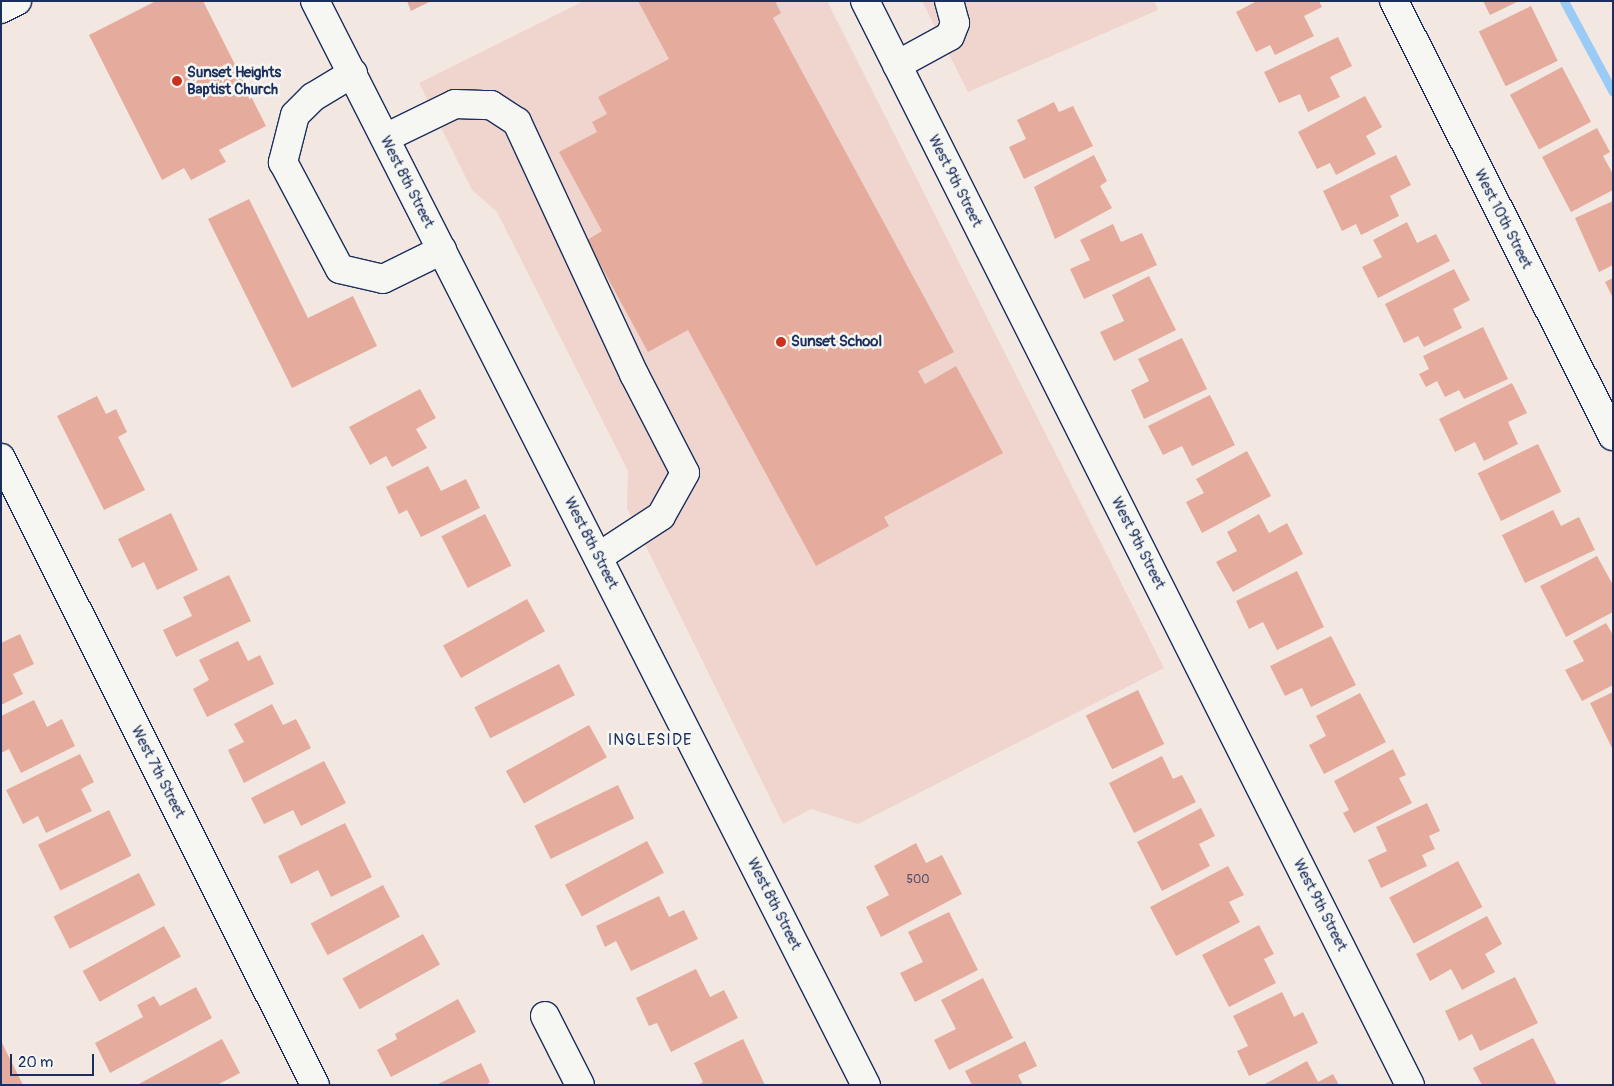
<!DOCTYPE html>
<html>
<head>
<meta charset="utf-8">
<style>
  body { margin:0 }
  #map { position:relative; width:1614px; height:1086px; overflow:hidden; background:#f3e7e1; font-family:Pangolin,sans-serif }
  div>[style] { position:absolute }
  .built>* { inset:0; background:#efd5cd }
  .stream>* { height:9px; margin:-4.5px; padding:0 4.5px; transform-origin:4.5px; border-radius:4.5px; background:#99cbf6 }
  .building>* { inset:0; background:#e5ac9d; transform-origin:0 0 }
  .roads { filter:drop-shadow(1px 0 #1b2f5e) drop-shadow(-1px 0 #1b2f5e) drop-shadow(0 1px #1b2f5e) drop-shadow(0 -1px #1b2f5e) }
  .minor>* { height:28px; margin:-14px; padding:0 14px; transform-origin:14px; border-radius:14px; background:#f6f6f2 }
  .dots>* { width:14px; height:14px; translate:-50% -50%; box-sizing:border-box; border:2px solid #f6f6f2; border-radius:50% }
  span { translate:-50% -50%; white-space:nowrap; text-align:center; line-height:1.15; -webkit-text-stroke:5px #f6f6f2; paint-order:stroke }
  .number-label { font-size:12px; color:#4e4e6e }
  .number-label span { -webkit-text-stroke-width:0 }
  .poi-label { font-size:15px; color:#1b2f5e; font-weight:700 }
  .left { translate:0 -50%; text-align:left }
  .street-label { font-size:15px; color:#1b2f5e }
  .neighbourhood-label { font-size:16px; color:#1b2f5e; letter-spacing:1px }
  .frame { position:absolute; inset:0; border:2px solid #1b2f5e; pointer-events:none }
  .scale { position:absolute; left:10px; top:1054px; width:84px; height:22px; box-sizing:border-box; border:2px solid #1b2f5e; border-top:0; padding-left:6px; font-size:15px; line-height:18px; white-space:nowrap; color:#1b2f5e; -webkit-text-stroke:4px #f6f6f2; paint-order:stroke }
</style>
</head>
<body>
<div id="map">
  <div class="built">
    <i style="clip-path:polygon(584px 1px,827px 1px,1164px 668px,858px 824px,811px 809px,783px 824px,627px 508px,628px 471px,497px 212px,472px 190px,419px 83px)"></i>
    <i style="clip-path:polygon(922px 1px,1154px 1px,1158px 10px,968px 92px)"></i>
  </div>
  <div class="stream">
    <i style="left:1564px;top:1px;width:103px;rotate:61.7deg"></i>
  </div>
  <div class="building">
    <i style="clip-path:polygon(156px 1px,203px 1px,266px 126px,219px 150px,226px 162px,191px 180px,184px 168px,162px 180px,89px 35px)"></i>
    <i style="clip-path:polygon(407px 1px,431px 1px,411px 11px)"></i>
    <i style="clip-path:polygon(638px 1px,775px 1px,781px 13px,773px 18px,954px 352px,918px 371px,925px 384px,956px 366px,1003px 453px,884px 517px,889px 526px,816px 566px,688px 330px,648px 352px,587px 240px,602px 231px,559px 152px,597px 132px,592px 122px,607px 114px,598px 97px,669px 59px)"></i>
    <i style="clip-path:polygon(1257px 1px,1319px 1px,1322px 7px,1304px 16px,1314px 36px,1275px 55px,1270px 45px,1256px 52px,1236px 12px)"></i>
    <i style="clip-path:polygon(1483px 1px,1519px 1px,1490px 15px)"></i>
    <i style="left:1531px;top:6px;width:61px;height:58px;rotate:64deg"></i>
    <i style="clip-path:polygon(1338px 37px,1352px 66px,1330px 77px,1340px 97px,1308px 112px,1300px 94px,1279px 103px,1264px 72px)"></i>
    <i style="left:1562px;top:67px;width:62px;height:59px;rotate:62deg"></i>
    <i style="clip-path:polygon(1365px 96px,1382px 127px,1366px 136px,1376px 154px,1336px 175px,1330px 163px,1317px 169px,1298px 132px)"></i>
    <i style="clip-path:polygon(1054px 102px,1059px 112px,1073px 106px,1093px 146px,1024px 179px,1009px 147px,1026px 139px,1017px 120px)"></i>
    <i style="clip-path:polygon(1597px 128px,1610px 152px,1603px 156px,1613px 174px,1613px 190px,1571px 212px,1542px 157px)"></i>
    <i style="clip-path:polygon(1094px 155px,1107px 181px,1100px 186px,1112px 208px,1055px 239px,1034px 187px)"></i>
    <i style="clip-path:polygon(1396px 155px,1411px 185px,1390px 196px,1399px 216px,1361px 235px,1356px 224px,1342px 231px,1323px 191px)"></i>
    <i style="clip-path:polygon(249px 199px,308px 318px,353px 296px,377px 346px,292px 388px,208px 219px)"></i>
    <i style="clip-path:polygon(1613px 201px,1613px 265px,1599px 272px,1575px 218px)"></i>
    <i style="clip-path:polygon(1407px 222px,1417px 243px,1436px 234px,1450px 261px,1378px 298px,1362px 267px,1382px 257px,1373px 240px)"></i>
    <i style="clip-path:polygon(1113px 224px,1121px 242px,1142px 233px,1157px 265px,1084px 299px,1070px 269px,1090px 260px,1080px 240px)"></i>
    <i style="clip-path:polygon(1454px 269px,1470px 300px,1453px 309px,1462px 328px,1424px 347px,1418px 336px,1404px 343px,1385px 304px)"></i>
    <i style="clip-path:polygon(1149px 276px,1176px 330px,1114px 361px,1100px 332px,1124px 321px,1112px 295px)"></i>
    <i style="clip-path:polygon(1613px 278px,1613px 298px,1605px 282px)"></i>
    <i style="clip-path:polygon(1483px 327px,1508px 379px,1464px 399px,1459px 390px,1445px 397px,1437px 381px,1426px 387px,1419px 374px,1429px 369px,1423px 356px)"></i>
    <i style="clip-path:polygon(1182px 338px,1207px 389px,1144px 419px,1131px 390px,1149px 381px,1138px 359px)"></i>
    <i style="clip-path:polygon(1512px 383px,1527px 413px,1508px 422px,1518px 444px,1484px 461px,1475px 442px,1455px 452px,1439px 419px)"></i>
    <i style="clip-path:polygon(420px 389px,436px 418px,416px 429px,427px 448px,392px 467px,386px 456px,370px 465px,349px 427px)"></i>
    <i style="clip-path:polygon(1210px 395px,1235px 445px,1192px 466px,1182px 446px,1163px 455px,1148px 426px)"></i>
    <i style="clip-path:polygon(97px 396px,106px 414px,116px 409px,127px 432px,118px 437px,145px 490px,104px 510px,57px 416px)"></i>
    <i style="left:1538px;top:444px;width:53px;height:67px;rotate:64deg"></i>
    <i style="clip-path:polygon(1247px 451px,1271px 496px,1202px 533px,1186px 502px,1204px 493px,1196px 479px)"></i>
    <i style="clip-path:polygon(428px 466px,441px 491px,466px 479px,480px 508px,421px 537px,407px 510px,399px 514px,386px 487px)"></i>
    <i style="clip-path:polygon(1553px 510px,1561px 526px,1579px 517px,1595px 550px,1525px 583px,1502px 535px)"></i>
    <i style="clip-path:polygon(171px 513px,198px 570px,157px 590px,144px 562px,132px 568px,118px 539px)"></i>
    <i style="left:485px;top:514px;width:58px;height:49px;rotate:63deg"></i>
    <i style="clip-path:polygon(1259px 514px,1269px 533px,1287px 523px,1303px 554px,1233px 592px,1216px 562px,1237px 551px,1227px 532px)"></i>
    <i style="clip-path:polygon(1597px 556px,1613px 585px,1613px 612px,1566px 637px,1540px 586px)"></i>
    <i style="clip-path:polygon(1297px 571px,1324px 627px,1277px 650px,1263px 622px,1249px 629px,1236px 601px)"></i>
    <i style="clip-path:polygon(229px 575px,251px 621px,176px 657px,163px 630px,192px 616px,183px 597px)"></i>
    <i style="left:527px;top:599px;width:37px;height:96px;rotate:61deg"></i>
    <i style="clip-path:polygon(1606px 623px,1613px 635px,1613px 685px,1582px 701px,1565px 670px,1584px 661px,1573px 641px)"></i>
    <i style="clip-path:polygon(20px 634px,34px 664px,13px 674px,23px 694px,1px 705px,1px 643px)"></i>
    <i style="clip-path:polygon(1331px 636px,1356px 685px,1311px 707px,1302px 688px,1285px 696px,1270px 666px)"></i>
    <i style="clip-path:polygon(238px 641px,248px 661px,260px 655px,274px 684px,207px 717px,193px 689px,209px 680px,199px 660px)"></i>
    <i style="left:559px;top:664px;width:35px;height:95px;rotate:63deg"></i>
    <i style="left:1138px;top:690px;width:60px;height:58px;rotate:64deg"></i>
    <i style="clip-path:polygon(1613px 692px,1613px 750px,1590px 703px)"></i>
    <i style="clip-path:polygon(1360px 693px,1386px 742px,1324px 774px,1309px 745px,1326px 736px,1316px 716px)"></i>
    <i style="clip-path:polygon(34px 700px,47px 727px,62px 719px,75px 746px,21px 773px,9px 749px,1px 753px,1px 716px)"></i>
    <i style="clip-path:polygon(272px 704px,283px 725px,296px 719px,311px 748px,244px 783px,228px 750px,244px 742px,234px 724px)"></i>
    <i style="left:589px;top:725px;width:37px;height:95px;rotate:61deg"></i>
    <i style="clip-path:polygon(1393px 749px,1406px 775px,1399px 778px,1412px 803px,1354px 833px,1343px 813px,1349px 810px,1334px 781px)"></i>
    <i style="clip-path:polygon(80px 754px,94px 782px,81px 789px,92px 811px,46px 833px,38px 816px,23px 824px,6px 790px)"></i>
    <i style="clip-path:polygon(1162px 756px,1173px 779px,1182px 775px,1196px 802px,1134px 833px,1109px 783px)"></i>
    <i style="clip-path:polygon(324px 761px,346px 803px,301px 826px,293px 810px,264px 824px,251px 798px)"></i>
    <i style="left:618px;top:785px;width:37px;height:93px;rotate:64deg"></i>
    <i style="clip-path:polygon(1427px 803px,1440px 831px,1429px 836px,1435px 849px,1422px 855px,1427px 866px,1381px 888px,1368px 860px,1387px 851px,1376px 827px)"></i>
    <i style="clip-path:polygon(1201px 808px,1215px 836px,1199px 844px,1210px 866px,1162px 891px,1137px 842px)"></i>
    <i style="left:109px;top:810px;width:51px;height:79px;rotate:64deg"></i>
    <i style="clip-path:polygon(345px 823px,372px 877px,331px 897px,318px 870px,291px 884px,278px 856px)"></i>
    <i style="left:647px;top:841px;width:36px;height:93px;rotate:62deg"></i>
    <i style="clip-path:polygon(916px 843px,926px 863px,942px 855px,962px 894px,881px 937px,866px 907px,889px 895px,874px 866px)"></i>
    <i style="left:1458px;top:861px;width:52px;height:78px;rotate:62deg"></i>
    <i style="clip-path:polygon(1228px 866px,1244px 895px,1229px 902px,1240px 922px,1176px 956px,1150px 907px)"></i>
    <i style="left:139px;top:873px;width:36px;height:96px;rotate:63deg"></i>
    <i style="left:383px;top:885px;width:36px;height:82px;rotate:62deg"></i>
    <i style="clip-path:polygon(659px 896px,669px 917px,684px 910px,698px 939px,631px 971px,616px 941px,605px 947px,596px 926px)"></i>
    <i style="clip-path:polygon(949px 912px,978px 970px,915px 1002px,900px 973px,923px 962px,908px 932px)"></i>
    <i style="clip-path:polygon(1487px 916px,1502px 944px,1485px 954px,1495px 972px,1462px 990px,1451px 969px,1430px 981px,1416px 954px)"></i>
    <i style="clip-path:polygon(1259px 925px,1274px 954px,1264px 959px,1276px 983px,1229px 1007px,1202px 955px)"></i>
    <i style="left:164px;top:926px;width:35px;height:93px;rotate:61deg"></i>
    <i style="left:423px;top:934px;width:35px;height:92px;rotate:61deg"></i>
    <i style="clip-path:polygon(696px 969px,710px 997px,724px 990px,738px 1018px,671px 1052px,657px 1023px,649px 1026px,636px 998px)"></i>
    <i style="clip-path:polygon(1515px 977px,1538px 1023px,1480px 1051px,1472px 1034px,1459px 1041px,1445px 1011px)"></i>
    <i style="clip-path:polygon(983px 978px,1013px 1038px,949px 1070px,934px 1040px,956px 1029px,941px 1000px)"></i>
    <i style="clip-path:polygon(196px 987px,212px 1018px,110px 1073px,95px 1043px,143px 1017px,137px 1005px,154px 996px,160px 1006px)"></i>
    <i style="clip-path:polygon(1282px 992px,1294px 1017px,1303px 1012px,1318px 1043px,1249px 1076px,1237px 1051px,1248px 1046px,1233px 1016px)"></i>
    <i style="clip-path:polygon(458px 999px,476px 1032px,391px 1077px,377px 1050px,397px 1039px,395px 1034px)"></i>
    <i style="clip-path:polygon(1533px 1038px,1557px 1085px,1482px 1085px,1473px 1068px)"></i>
    <i style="clip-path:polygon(222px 1039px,240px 1073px,217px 1085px,137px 1085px)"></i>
    <i style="clip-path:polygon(743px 1039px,765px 1085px,698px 1085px,703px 1082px,694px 1063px)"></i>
    <i style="clip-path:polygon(1px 1041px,23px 1085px,1px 1085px)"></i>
    <i style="clip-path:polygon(1025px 1041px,1037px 1066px,1018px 1075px,1023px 1085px,972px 1085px,965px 1071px)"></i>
    <i style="clip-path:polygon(1307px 1061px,1318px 1082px,1333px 1074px,1339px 1085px,1263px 1085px)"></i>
    <i style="clip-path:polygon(481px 1063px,490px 1082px,486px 1085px,436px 1085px)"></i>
  </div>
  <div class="roads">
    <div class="minor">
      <i style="left:315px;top:1px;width:1216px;rotate:63.06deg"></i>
      <i style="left:865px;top:1px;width:1213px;rotate:63.31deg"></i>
      <i style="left:1394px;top:1px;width:487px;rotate:63.3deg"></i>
      <i style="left:1px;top:9px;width:18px;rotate:-27deg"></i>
      <i style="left:897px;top:65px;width:60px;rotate:-28.7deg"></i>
      <i style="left:950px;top:36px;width:14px;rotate:-69deg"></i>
      <i style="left:955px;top:23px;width:23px;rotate:-105deg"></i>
      <i style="left:353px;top:73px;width:47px;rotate:149deg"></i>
      <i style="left:313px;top:97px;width:25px;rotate:135deg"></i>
      <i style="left:295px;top:115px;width:49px;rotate:104.3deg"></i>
      <i style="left:283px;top:162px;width:121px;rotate:62deg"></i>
      <i style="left:340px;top:269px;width:44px;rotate:13.1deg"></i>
      <i style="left:383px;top:279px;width:66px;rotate:-26.2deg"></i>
      <i style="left:385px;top:138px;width:78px;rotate:-25.9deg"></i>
      <i style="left:455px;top:104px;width:36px;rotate:2deg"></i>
      <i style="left:491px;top:105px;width:31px;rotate:33deg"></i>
      <i style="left:517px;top:122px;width:278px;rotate:65.1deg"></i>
      <i style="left:634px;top:374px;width:111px;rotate:62.7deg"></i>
      <i style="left:685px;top:473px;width:49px;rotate:119.2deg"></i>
      <i style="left:661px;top:516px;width:75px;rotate:146.9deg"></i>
      <i style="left:1px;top:458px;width:701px;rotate:63.4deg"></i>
      <i style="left:545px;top:1016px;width:77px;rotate:63.1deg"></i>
    </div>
  </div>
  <div class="dots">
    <i style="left:177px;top:81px;background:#c8321e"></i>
    <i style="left:781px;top:342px;background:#c8321e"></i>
  </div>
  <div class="number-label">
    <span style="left:918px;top:880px">500</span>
  </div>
  <div class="poi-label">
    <span class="left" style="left:187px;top:81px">Sunset Heights<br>Baptist Church</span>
    <span class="left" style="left:791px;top:342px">Sunset School</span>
  </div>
  <div class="street-label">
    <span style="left:955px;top:181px;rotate:63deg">West 9th Street</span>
    <span style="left:407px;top:182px;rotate:63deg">West 8th Street</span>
    <span style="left:1503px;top:219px;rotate:63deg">West 10th Street</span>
    <span style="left:591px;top:543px;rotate:63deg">West 8th Street</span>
    <span style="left:1138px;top:543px;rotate:63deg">West 9th Street</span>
    <span style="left:158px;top:772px;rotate:63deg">West 7th Street</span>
    <span style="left:774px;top:904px;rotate:63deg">West 8th Street</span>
    <span style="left:1320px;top:905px;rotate:63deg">West 9th Street</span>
  </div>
  <div class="neighbourhood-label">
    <span style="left:650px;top:740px">INGLESIDE</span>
  </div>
  <div class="frame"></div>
  <div class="scale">20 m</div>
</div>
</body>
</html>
